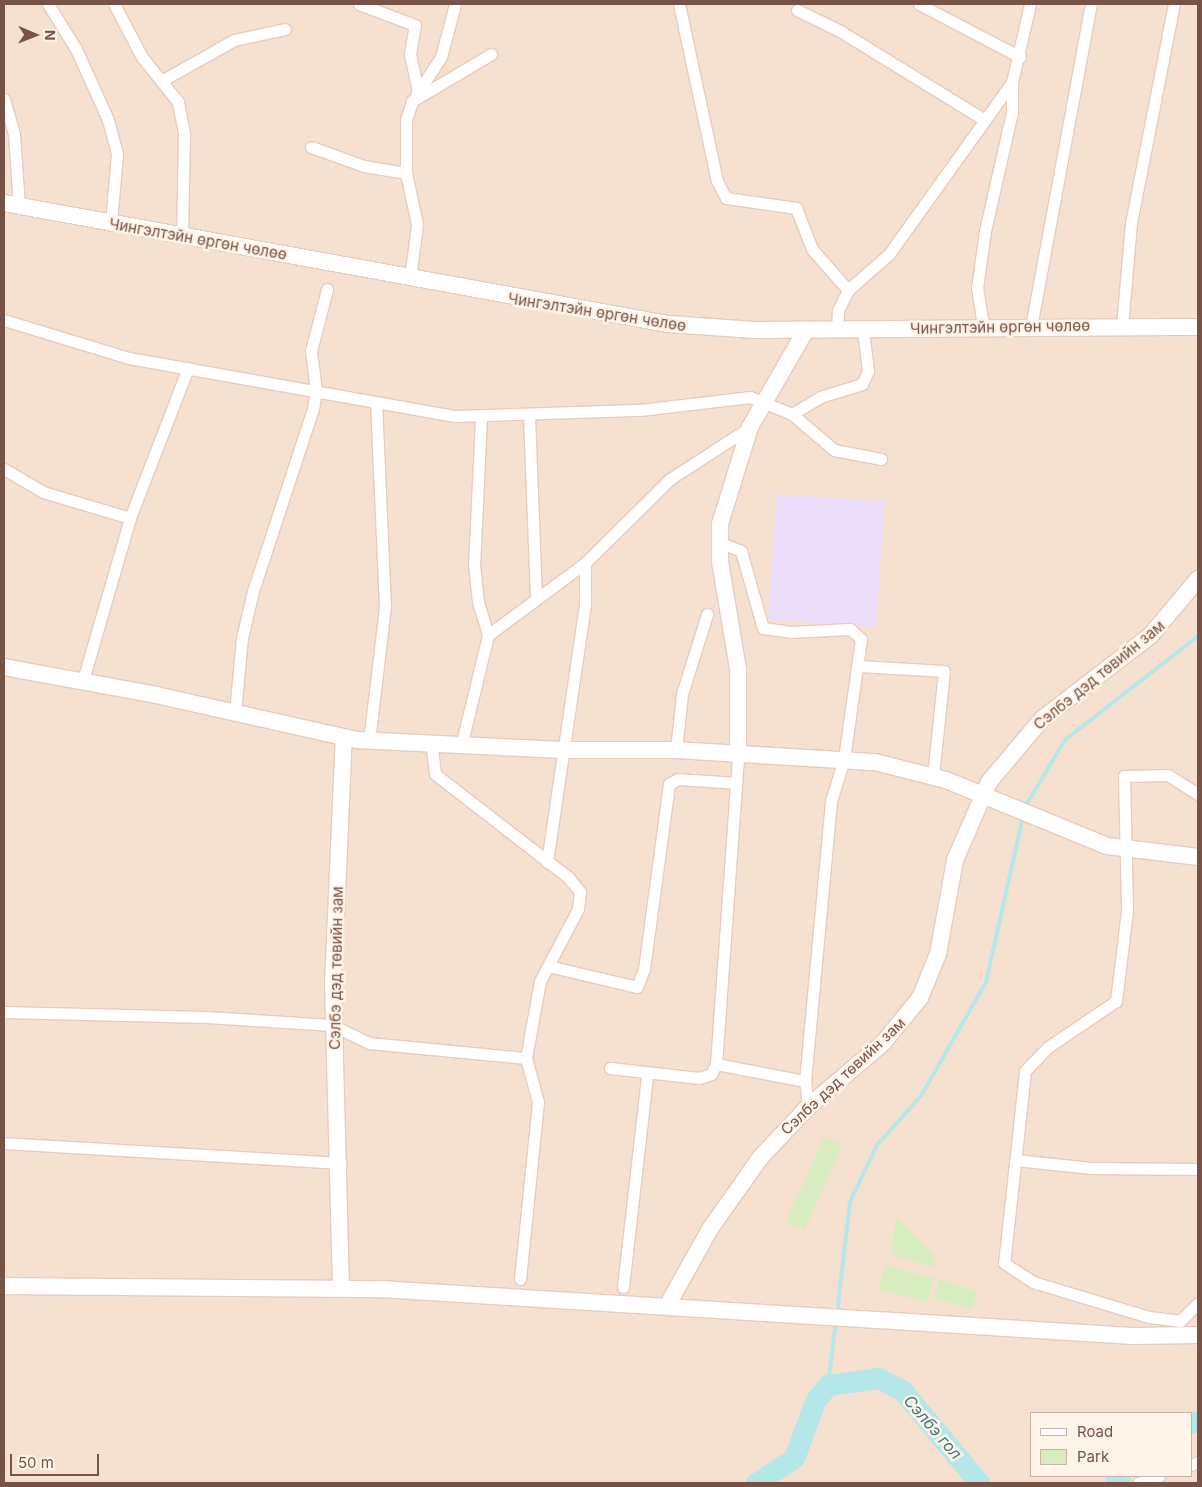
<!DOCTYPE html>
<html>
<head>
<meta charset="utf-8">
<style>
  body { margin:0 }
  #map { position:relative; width:1202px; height:1487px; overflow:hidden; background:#feefe1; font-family:Inter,sans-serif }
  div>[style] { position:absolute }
  .residential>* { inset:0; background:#f6e0cf }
  .education>* { inset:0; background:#ecdefa; transform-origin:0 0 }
  .green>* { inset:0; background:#d7ecbf; transform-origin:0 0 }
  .stream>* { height:4px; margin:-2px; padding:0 2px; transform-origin:2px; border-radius:2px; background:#b5e7e8 }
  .river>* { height:21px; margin:-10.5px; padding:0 10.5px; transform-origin:10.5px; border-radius:10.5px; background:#b5e7e8 }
  .roads { filter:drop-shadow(1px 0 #e4ccbf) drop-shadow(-1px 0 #e4ccbf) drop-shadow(0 1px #e4ccbf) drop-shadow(0 -1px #e4ccbf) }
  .street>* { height:11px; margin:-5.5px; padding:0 5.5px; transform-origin:5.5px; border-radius:5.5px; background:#fff }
  .secondary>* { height:16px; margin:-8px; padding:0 8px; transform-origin:8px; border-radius:8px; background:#fff }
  span { translate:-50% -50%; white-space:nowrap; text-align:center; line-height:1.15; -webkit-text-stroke:5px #fff4e9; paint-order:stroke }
  .street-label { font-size:15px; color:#775246 }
  .water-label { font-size:16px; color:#397a7e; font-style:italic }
  .frame { position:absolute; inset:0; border:5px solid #775246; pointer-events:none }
  .legend { position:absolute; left:1030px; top:1412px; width:162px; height:65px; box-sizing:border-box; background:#fff4e9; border:1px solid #c9b3a8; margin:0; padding:6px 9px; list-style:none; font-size:15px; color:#775246 }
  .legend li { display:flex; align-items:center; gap:10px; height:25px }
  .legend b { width:25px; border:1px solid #c9b3a8 }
  .north { position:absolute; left:10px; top:10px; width:50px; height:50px; -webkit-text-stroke:4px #fff4e9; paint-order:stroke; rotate:91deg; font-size:14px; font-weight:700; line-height:20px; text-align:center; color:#775246 }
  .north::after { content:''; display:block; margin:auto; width:18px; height:22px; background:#775246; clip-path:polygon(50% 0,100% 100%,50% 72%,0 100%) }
  .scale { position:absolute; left:10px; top:1454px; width:89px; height:22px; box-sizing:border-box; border:2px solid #775246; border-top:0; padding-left:6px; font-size:15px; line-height:18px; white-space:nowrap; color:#775246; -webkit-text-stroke:4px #fff4e9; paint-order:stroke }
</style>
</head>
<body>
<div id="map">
  <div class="residential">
    <i style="clip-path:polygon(evenodd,4px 4px,1198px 4px,1198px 1483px,4px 1483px,4px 4px,1031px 1413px,1191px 1413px,1191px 1476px,1031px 1476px,1031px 1413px)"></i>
  </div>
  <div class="education">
    <i style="left:777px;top:494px;width:108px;height:126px;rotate:4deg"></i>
  </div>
  <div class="green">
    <i style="left:824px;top:1137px;width:20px;height:93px;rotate:24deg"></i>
    <i style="clip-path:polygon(897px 1217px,936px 1258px,932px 1267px,896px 1256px,891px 1248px)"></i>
    <i style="left:885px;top:1265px;width:50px;height:25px;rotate:15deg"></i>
    <i style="left:939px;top:1280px;width:40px;height:19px;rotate:16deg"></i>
  </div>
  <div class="stream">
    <i style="left:1025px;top:807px;width:78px;rotate:-59.2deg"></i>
    <i style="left:1065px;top:740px;width:169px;rotate:-38deg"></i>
    <i style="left:837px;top:1314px;width:113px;rotate:-83.4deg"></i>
    <i style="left:850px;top:1202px;width:63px;rotate:-64.7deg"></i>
    <i style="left:877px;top:1145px;width:66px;rotate:-48.1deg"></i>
    <i style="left:921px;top:1096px;width:131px;rotate:-60.3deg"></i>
    <i style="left:986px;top:982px;width:170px;rotate:-77.4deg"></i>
    <i style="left:828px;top:1385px;width:64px;rotate:-82.9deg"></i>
  </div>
  <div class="river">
    <i style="left:1191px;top:1422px;width:7px;rotate:-8deg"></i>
    <i style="left:756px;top:1483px;width:45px;rotate:-33.3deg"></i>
    <i style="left:794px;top:1458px;width:61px;rotate:-69.8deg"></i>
    <i style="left:815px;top:1401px;width:21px;rotate:-51deg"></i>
    <i style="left:828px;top:1385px;width:50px;rotate:-8deg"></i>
    <i style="left:878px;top:1378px;width:28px;rotate:27deg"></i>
    <i style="left:903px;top:1391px;width:119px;rotate:50.4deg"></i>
    <i style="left:1115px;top:1483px;width:9px;rotate:-54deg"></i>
  </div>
  <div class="roads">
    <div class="street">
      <i style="left:48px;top:4px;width:53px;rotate:58.1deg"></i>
      <i style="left:76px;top:49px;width:78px;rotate:65.7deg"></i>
      <i style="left:108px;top:120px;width:35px;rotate:75deg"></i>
      <i style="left:117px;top:154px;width:69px;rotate:95deg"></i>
      <i style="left:114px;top:4px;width:60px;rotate:62.2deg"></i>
      <i style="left:142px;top:57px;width:58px;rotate:51.3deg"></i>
      <i style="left:178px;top:102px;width:33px;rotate:79deg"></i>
      <i style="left:184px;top:134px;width:102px;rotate:91.1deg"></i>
      <i style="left:359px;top:4px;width:60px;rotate:20.6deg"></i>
      <i style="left:415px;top:25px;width:29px;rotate:100deg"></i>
      <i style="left:410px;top:54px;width:40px;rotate:78deg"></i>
      <i style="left:679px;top:4px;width:181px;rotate:77.9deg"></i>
      <i style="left:717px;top:181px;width:19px;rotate:62deg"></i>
      <i style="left:726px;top:198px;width:71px;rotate:8.1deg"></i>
      <i style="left:796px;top:208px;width:44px;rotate:68.7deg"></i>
      <i style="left:812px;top:249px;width:55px;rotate:48.7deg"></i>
      <i style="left:919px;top:4px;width:114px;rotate:27.7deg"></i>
      <i style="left:797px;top:10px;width:48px;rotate:26deg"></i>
      <i style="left:840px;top:31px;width:168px;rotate:31.6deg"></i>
      <i style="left:161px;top:81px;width:84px;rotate:-29.3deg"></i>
      <i style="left:234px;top:40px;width:52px;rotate:-12.2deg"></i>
      <i style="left:416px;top:95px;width:45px;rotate:-56.7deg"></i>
      <i style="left:441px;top:57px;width:55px;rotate:-75.2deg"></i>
      <i style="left:4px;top:99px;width:36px;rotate:74deg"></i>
      <i style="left:14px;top:134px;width:72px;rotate:86deg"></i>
      <i style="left:311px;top:147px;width:56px;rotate:19.7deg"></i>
      <i style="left:364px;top:166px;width:43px;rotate:9.5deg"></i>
      <i style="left:410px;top:279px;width:55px;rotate:-82.7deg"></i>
      <i style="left:417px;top:224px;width:52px;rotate:-102.2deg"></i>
      <i style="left:406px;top:173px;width:53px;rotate:-90deg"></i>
      <i style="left:406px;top:120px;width:20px;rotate:-72deg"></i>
      <i style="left:412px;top:101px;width:92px;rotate:-30.7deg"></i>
      <i style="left:4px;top:320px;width:131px;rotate:16.9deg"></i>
      <i style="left:129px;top:358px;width:331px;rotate:10.1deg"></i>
      <i style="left:455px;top:416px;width:185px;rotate:-1.9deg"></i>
      <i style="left:640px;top:410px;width:111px;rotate:-6.7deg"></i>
      <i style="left:750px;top:397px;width:45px;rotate:22deg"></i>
      <i style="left:792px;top:414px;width:55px;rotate:40.6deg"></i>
      <i style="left:834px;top:450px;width:48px;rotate:10.8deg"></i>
      <i style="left:983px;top:325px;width:37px;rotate:-99deg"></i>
      <i style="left:977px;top:288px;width:58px;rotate:-82deg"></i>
      <i style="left:985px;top:231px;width:122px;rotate:-77.2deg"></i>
      <i style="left:1012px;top:112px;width:30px;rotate:-90deg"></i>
      <i style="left:1122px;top:326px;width:103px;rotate:-85deg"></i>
      <i style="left:1131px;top:223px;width:223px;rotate:-78.9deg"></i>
      <i style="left:1031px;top:327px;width:329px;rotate:-79.5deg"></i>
      <i style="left:837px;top:330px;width:20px;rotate:-87deg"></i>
      <i style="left:838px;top:310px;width:22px;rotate:-63deg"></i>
      <i style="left:848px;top:290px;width:55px;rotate:-41.3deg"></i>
      <i style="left:889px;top:254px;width:211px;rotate:-54.4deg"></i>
      <i style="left:1012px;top:82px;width:80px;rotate:-77deg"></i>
      <i style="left:792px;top:414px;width:33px;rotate:-31deg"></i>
      <i style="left:820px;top:397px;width:44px;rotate:-17.2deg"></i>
      <i style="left:862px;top:384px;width:14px;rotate:-65deg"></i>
      <i style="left:868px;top:371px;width:41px;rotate:-97deg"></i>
      <i style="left:529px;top:416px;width:179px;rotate:87.8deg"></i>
      <i style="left:481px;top:418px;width:146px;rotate:92.7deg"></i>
      <i style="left:474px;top:564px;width:38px;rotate:84deg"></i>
      <i style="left:478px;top:602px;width:34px;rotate:73deg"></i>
      <i style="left:4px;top:469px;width:45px;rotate:30.5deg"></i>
      <i style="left:43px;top:492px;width:91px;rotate:16.6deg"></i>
      <i style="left:719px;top:542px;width:24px;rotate:22deg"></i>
      <i style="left:741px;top:551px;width:80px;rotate:74.1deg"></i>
      <i style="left:763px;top:628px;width:28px;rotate:8deg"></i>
      <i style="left:791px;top:632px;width:59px;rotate:-2.9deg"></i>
      <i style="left:850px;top:629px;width:15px;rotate:42deg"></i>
      <i style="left:861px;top:639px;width:121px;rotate:98.1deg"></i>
      <i style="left:844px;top:759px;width:44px;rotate:107.2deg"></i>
      <i style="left:831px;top:801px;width:281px;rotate:95.3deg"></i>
      <i style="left:805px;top:1081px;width:26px;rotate:83deg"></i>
      <i style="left:860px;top:666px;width:84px;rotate:3.4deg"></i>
      <i style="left:944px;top:671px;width:105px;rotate:96deg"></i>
      <i style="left:83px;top:680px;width:169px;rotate:-73.8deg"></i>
      <i style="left:130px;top:518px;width:161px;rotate:-68.9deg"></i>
      <i style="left:235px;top:713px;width:75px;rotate:-84.7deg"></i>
      <i style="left:242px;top:638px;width:48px;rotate:-76.8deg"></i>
      <i style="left:253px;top:591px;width:192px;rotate:-71.8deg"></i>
      <i style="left:313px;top:409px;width:18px;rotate:-81deg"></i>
      <i style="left:316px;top:391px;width:40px;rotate:-97.1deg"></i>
      <i style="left:311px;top:351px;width:64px;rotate:-75.5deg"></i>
      <i style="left:369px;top:741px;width:135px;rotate:-83.2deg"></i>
      <i style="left:385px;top:607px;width:203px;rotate:-92.5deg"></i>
      <i style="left:431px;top:741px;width:33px;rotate:83deg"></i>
      <i style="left:435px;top:774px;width:168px;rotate:37.8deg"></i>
      <i style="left:568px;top:877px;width:19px;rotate:51deg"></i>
      <i style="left:580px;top:892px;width:17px;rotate:97deg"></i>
      <i style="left:578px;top:909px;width:81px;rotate:117.8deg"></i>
      <i style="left:540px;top:981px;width:78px;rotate:100.3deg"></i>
      <i style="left:462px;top:742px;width:110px;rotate:-76.3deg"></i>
      <i style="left:488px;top:635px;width:121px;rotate:-36.6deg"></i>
      <i style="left:585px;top:563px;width:120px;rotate:-44.7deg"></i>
      <i style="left:670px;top:479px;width:95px;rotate:-33deg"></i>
      <i style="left:676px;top:750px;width:56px;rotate:-83.9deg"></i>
      <i style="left:682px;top:694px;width:84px;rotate:-72.6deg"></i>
      <i style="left:1198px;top:794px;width:36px;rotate:-148deg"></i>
      <i style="left:1167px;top:775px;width:43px;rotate:178.7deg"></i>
      <i style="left:1124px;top:776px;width:135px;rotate:88.7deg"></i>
      <i style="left:1127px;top:911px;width:91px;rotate:97deg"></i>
      <i style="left:1116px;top:1001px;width:82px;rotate:145.9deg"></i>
      <i style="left:1048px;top:1047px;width:33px;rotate:134deg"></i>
      <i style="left:1025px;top:1071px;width:193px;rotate:96.2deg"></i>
      <i style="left:1004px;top:1263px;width:35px;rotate:33deg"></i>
      <i style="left:1033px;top:1282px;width:121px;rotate:16.8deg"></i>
      <i style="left:1149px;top:1317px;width:31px;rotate:7deg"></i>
      <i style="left:1180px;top:1321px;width:25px;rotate:-45deg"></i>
      <i style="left:547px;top:862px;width:261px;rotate:-81.6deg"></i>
      <i style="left:585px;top:604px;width:41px;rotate:-90deg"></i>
      <i style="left:548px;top:966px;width:91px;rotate:13.3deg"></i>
      <i style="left:637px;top:987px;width:19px;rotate:-69deg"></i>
      <i style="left:644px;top:969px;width:187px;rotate:-82.3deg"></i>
      <i style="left:669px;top:784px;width:10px;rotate:-29deg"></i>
      <i style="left:678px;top:779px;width:58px;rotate:3.9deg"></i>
      <i style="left:4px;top:1012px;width:203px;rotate:1.4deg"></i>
      <i style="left:207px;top:1017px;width:125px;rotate:3.7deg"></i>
      <i style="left:332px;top:1025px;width:41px;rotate:25.9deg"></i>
      <i style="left:369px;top:1043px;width:158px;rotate:5.5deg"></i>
      <i style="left:526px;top:1058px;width:46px;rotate:74.7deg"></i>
      <i style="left:538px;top:1102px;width:178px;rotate:95.8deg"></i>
      <i style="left:716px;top:1064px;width:311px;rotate:-85.9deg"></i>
      <i style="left:610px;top:1068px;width:90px;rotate:6.4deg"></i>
      <i style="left:699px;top:1078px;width:13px;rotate:-18deg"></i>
      <i style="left:711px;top:1074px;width:11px;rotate:-63deg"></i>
      <i style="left:716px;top:1064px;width:91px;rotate:10.8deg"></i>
      <i style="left:4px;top:1143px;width:337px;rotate:3.4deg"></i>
      <i style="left:1016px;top:1160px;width:75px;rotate:6.1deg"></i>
      <i style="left:1091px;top:1168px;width:107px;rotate:0.5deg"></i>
      <i style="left:623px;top:1287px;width:212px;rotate:-83.5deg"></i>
      <i style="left:1191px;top:1465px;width:8px;rotate:-23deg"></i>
      <i style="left:1138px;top:1483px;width:22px;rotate:-18deg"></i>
    </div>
    <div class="secondary">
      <i style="left:4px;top:203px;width:675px;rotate:10.33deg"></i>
      <i style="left:668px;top:324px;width:87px;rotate:3.9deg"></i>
      <i style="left:755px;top:330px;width:443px;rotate:-0.4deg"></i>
      <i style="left:4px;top:667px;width:155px;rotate:10.4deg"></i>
      <i style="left:156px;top:695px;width:206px;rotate:12.6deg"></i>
      <i style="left:357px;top:740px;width:205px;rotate:2.8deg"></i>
      <i style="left:562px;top:750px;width:114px"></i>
      <i style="left:676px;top:750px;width:199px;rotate:3.5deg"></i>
      <i style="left:875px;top:762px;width:73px;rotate:14.2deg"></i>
      <i style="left:946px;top:780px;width:174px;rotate:22.3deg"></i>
      <i style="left:1107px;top:846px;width:92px;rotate:6.9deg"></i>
      <i style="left:738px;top:754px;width:85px;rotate:-90deg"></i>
      <i style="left:738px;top:669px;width:109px;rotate:-99.5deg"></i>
      <i style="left:720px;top:561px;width:37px;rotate:-90deg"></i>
      <i style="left:720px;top:524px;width:102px;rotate:-72.8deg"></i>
      <i style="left:750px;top:427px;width:112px;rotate:-60deg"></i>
      <i style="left:4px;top:1286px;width:377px;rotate:0.5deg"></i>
      <i style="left:381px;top:1289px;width:753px;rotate:3.58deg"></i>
      <i style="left:1133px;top:1336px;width:65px;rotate:-0.9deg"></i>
      <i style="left:341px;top:1288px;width:303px;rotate:-91.5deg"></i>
      <i style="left:333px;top:985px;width:247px;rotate:-87.5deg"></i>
      <i style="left:667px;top:1306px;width:88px;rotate:-60.8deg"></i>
      <i style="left:710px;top:1229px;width:87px;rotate:-54.8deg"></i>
      <i style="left:760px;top:1158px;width:70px;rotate:-46.7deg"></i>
      <i style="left:808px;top:1107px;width:99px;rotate:-40.5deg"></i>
      <i style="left:883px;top:1043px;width:58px;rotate:-50.6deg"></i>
      <i style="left:920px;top:998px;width:48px;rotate:-67.8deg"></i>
      <i style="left:938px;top:954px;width:96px;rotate:-79.7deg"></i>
      <i style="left:955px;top:860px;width:85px;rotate:-66.4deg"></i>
      <i style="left:989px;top:782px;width:82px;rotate:-49.9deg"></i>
      <i style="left:1042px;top:719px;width:138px;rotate:-37.6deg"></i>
      <i style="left:1151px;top:635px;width:73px;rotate:-50deg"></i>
    </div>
  </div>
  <div class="street-label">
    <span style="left:198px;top:239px;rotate:10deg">Чингэлтэйн өргөн чөлөө</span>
    <span style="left:597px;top:312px;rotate:9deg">Чингэлтэйн өргөн чөлөө</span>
    <span style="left:1000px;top:327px;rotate:-1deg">Чингэлтэйн өргөн чөлөө</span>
    <span style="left:1099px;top:675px;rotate:-39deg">Сэлбэ дэд төвийн зам</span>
    <span style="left:336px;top:968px;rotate:-89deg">Сэлбэ дэд төвийн зам</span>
    <span style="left:843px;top:1076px;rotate:-43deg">Сэлбэ дэд төвийн зам</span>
  </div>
  <div class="water-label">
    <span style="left:933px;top:1427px;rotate:49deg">Сэлбэ гол</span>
  </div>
  <div class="frame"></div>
  <ul class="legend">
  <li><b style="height:6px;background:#fff"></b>Road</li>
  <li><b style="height:14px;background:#d7ecbf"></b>Park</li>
  </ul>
  <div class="north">N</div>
  <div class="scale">50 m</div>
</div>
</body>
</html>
